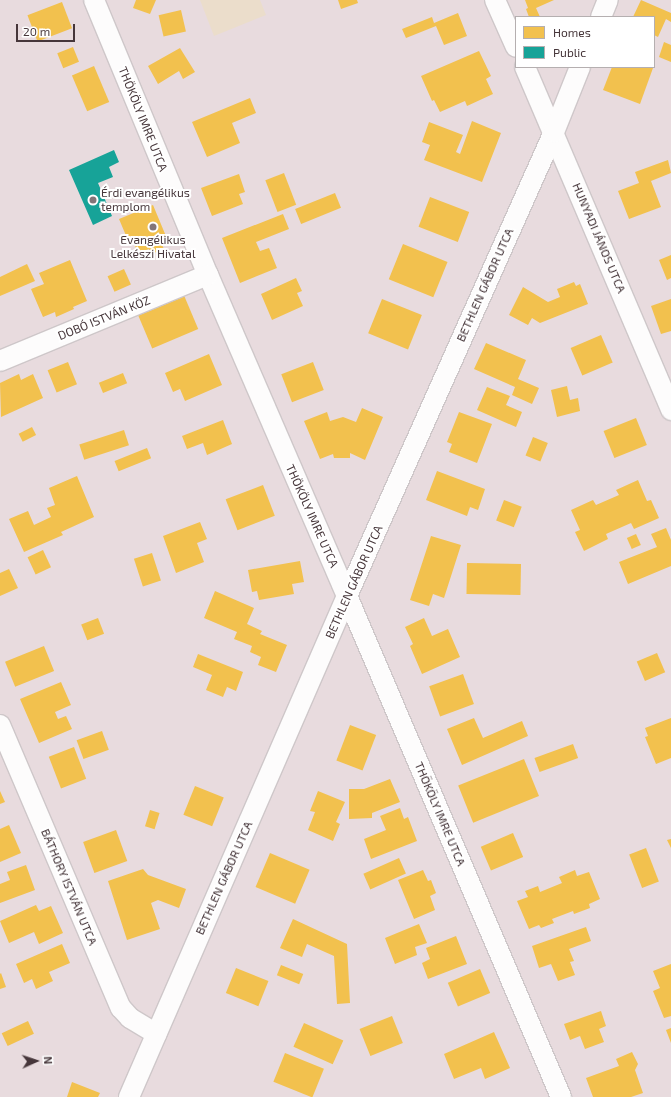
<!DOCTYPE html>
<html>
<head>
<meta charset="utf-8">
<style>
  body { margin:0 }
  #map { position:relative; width:671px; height:1097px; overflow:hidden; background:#f0eaeb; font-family:"Exo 2",sans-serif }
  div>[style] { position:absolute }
  .residential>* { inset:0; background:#e8dbde }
  .green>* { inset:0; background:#ebddcb }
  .homes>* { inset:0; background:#f2c14e; transform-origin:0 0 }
  .public>* { inset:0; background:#17a398 }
  .roads { filter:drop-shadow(1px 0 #cec7c9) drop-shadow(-1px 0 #cec7c9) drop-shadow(0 1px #cec7c9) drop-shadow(0 -1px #cec7c9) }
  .minor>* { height:20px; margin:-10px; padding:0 10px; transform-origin:10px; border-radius:10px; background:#fdfcfc }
  .dots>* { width:11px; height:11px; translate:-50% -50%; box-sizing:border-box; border:2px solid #fff; border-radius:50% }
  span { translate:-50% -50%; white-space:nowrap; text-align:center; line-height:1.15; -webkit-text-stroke:4px #fff; paint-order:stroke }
  .street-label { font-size:12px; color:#46363a }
  .poi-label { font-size:12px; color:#46363a }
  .left { translate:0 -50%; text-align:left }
  .legend { position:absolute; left:515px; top:16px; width:140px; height:52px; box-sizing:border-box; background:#fff; border:1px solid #b5afb0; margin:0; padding:5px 7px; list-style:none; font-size:12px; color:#46363a }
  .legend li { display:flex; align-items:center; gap:8px; height:20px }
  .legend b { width:20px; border:1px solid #b5afb0 }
  .north { position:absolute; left:16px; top:1041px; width:40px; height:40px; -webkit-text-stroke:3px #fff; paint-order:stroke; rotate:87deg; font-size:11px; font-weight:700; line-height:16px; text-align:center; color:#46363a }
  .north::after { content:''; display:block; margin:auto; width:14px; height:18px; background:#46363a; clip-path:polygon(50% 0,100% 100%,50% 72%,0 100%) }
  .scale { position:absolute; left:16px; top:24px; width:59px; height:18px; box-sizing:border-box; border:2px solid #46363a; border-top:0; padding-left:5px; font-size:12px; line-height:14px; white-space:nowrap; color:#46363a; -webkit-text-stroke:3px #fff; paint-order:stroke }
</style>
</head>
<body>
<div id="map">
  <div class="residential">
    <i style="clip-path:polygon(evenodd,0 0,671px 0,671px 1097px,0 1097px,0 0,516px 17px,654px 17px,654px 67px,516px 67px,516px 17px)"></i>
  </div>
  <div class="green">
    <i style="clip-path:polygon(200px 0,260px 0,266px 15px,214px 36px)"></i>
  </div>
  <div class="homes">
    <i style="clip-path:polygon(136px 0,156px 0,150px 14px,133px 8px)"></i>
    <i style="clip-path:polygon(338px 0,357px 0,358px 3px,341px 9px)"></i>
    <i style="clip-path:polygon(525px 0,554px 0,536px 8px,540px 17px,529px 17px,526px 9px,528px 8px)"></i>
    <i style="clip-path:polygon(641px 0,671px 13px,671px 22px,666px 19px,658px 37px,654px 35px,654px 17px,633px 17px)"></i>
    <i style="left:62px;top:2px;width:28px;height:37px;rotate:69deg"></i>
    <i style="left:181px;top:10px;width:22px;height:23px;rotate:77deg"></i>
    <i style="clip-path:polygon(458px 13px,467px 36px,444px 45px,436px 26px,406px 38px,402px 29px,432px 17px,434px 23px)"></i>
    <i style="clip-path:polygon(664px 42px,671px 45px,671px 62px,659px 57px)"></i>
    <i style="left:73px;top:47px;width:16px;height:17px;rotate:68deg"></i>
    <i style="clip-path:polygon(180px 48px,195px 72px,183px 79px,179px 71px,158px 84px,148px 66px)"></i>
    <i style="clip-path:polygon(479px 51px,491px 76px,486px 79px,493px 94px,467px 106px,465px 101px,440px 112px,434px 100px,432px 101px,421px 76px)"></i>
    <i style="left:94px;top:66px;width:39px;height:24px;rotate:67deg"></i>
    <i style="clip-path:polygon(612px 67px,653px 68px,640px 104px,603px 90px)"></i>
    <i style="clip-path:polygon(250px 98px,256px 113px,232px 123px,240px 143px,207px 157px,192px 122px)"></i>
    <i style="clip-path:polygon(472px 121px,501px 133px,482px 182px,424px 160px,430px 145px,422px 142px,429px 122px,463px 135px,456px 152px,460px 154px)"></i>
    <i style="clip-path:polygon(668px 160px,671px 173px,651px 181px,661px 207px,629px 219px,618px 191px,639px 183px,635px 172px)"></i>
    <i style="left:284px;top:173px;width:34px;height:20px;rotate:69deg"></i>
    <i style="clip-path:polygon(239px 174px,245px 192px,239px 194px,243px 204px,212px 216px,201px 188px)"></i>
    <i style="left:335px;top:193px;width:16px;height:43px;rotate:68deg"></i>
    <i style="left:430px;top:197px;width:42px;height:32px;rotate:21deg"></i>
    <i style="clip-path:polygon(153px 205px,168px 241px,161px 243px,164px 249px,151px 254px,149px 249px,138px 253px,131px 236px,127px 238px,119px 219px)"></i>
    <i style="clip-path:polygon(283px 214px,289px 229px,256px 242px,260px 251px,269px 248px,277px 268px,240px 283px,222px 238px)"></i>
    <i style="left:403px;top:244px;width:48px;height:38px;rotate:22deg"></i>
    <i style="clip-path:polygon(671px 255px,671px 278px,667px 280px,659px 260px)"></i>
    <i style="clip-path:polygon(70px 260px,87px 301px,73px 307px,74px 309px,56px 317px,55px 312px,43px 317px,31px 289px,44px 284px,39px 273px)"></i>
    <i style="clip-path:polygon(27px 264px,35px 281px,0 296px,0 277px)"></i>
    <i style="left:124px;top:269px;width:17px;height:18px;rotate:66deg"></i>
    <i style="clip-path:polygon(296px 278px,302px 291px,297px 293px,303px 306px,272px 320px,261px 294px)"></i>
    <i style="clip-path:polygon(574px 282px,576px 286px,580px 284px,588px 304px,540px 323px,532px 318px,528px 325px,509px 315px,523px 287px,548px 302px,560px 297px,557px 289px)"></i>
    <i style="left:183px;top:293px;width:39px;height:50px;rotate:67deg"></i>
    <i style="left:382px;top:299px;width:43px;height:37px;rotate:22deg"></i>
    <i style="clip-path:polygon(671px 299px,671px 331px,661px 334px,651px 306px)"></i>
    <i style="left:601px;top:335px;width:30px;height:33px;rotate:67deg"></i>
    <i style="clip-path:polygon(486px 343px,526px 360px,518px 379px,539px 388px,532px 404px,512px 395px,515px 387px,474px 369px)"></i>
    <i style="clip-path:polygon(209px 354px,222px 385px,185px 401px,180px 389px,173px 392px,165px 373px)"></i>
    <i style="left:68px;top:362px;width:24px;height:22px;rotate:68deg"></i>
    <i style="left:313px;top:362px;width:30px;height:34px;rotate:69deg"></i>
    <i style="left:123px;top:373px;width:11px;height:26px;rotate:68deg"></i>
    <i style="clip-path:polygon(19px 374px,21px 380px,33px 374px,43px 398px,1px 417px,0 383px)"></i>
    <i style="clip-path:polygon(567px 386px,570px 400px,578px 398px,580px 411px,557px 417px,551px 390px)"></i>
    <i style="clip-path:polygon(487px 387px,510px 396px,506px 405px,522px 412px,516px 427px,477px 410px)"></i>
    <i style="clip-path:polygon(362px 408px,383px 417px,365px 460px,350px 453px,350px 458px,334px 458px,333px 454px,320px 459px,304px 421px,327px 412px,330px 421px,343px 417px,356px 422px)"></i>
    <i style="clip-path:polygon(459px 412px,492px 424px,477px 463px,449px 452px,452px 444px,447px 442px)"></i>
    <i style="left:636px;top:418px;width:29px;height:35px;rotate:68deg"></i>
    <i style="clip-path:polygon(223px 420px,232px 444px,207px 455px,203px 443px,187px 449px,182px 436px)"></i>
    <i style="left:32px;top:427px;width:9px;height:15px;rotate:63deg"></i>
    <i style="left:124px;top:430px;width:16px;height:47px;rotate:72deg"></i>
    <i style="left:533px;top:437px;width:16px;height:20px;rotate:22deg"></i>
    <i style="left:147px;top:448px;width:11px;height:35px;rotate:68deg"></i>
    <i style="clip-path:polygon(437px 471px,485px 489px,478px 510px,470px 507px,467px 516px,426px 500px)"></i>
    <i style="clip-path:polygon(77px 476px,94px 517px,61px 532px,63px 535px,24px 552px,9px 519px,28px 511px,34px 525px,51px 517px,47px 508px,55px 505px,49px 488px)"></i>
    <i style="clip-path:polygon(638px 480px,647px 501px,651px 500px,659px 518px,634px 529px,631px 523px,606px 534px,608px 539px,584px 551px,575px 532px,580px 530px,571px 510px,593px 500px,596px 505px,619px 495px,616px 490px)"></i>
    <i style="left:263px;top:485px;width:33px;height:40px;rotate:69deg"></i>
    <i style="left:504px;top:500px;width:19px;height:22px;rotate:21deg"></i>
    <i style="clip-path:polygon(200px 522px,207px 539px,197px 543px,204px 562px,176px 573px,163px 536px)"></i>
    <i style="clip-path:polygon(666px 528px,671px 540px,671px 566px,628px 584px,619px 562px,657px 547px,651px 534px)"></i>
    <i style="left:636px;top:534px;width:12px;height:10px;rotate:66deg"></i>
    <i style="clip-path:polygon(431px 536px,461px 545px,444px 598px,433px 594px,429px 606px,410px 600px)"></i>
    <i style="left:43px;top:550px;width:19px;height:17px;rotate:65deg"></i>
    <i style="left:152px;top:553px;width:29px;height:19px;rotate:72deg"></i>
    <i style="clip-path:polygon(300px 561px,304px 582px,292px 584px,294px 594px,259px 600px,257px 591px,252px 592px,248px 570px)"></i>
    <i style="left:467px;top:563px;width:54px;height:31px;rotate:1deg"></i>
    <i style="clip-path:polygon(9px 569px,18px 588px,0 596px,0 573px)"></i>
    <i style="clip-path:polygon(215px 591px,254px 608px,247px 624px,262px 631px,260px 634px,287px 645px,276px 672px,258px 665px,261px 657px,250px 652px,252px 646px,234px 639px,237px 632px,204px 618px)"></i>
    <i style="left:98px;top:618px;width:17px;height:18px;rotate:69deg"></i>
    <i style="clip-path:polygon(424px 618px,432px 636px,448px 629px,460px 657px,422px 674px,410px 646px,413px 644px,405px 627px)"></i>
    <i style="left:44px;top:646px;width:27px;height:42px;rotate:68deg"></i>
    <i style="left:657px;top:653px;width:21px;height:22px;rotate:67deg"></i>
    <i style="clip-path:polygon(198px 654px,243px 672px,236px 691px,227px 687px,223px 697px,206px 690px,212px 675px,193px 667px)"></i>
    <i style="left:463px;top:674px;width:32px;height:36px;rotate:70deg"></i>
    <i style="clip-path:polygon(61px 682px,71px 705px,55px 712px,58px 719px,66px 716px,72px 729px,39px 743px,20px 699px)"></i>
    <i style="clip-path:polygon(474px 718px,483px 738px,522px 721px,528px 736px,462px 765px,447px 729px)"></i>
    <i style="clip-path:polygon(671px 718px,671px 758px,656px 764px,645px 737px,648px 736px,645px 728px)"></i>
    <i style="left:350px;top:725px;width:28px;height:38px;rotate:21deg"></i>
    <i style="left:102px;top:731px;width:20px;height:27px;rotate:70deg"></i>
    <i style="left:573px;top:744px;width:15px;height:41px;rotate:70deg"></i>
    <i style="left:74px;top:747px;width:34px;height:27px;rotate:69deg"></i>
    <i style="left:524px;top:759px;width:40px;height:71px;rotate:68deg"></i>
    <i style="clip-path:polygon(390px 779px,400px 802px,372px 813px,372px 818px,349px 819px,349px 789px,364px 789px)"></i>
    <i style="left:195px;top:786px;width:31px;height:31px;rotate:22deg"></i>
    <i style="clip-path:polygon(0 791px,5px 802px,0 804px)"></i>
    <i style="clip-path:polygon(318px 791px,345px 802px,336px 822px,340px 824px,333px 841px,308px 830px,315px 812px,310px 811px)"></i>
    <i style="clip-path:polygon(400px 808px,404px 819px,408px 817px,417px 841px,371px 859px,364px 839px,386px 830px,380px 816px)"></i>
    <i style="left:150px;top:810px;width:10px;height:17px;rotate:17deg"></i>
    <i style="clip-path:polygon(9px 825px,21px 853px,0 862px,0 829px)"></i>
    <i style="left:116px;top:830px;width:33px;height:35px;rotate:70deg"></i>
    <i style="left:513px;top:833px;width:26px;height:35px;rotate:67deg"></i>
    <i style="clip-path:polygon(671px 839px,671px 848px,667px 840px)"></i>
    <i style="left:646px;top:848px;width:36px;height:18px;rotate:69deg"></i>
    <i style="left:270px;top:853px;width:43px;height:37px;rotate:23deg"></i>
    <i style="left:399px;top:858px;width:17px;height:39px;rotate:66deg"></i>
    <i style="clip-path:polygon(26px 865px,35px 890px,0 903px,0 884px,10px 880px,7px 872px)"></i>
    <i style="clip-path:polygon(143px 869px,148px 875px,186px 889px,179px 908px,158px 900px,151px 903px,160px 929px,127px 940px,108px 881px)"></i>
    <i style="clip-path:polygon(423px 870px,428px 881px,431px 880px,436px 893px,430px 896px,435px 910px,414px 919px,398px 880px)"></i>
    <i style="clip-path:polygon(575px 870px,577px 876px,589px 872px,600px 899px,589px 904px,590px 908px,574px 914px,573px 911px,552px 919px,554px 923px,541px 928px,539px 925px,529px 929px,517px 901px,528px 897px,525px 891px,538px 886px,540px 892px,562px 883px,559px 877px)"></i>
    <i style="clip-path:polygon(36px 905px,39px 911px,51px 906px,63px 933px,39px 944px,34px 932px,9px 943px,0 921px)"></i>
    <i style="clip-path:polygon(293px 919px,347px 944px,350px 1003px,337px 1004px,334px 956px,307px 944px,302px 957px,280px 948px)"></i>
    <i style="clip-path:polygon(419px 924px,427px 943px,415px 947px,417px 955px,395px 964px,385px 938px)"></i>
    <i style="clip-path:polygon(586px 927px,591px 941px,569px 949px,574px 961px,570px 962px,575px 975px,558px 981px,551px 964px,539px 968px,532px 946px)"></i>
    <i style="clip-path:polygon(456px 936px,467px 964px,428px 979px,422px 963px,430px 959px,426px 948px)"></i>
    <i style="clip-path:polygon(62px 944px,70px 963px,49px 972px,53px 981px,36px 989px,32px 979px,24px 983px,16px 964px)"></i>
    <i style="clip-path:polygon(671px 964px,671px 1016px,664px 1018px,653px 991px,660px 988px,653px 971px)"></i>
    <i style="left:281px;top:965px;width:24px;height:11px;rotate:22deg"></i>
    <i style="left:236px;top:968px;width:35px;height:27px;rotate:22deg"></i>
    <i style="left:480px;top:969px;width:26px;height:35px;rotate:67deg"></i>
    <i style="clip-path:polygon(1px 973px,6px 987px,0 989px,0 974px)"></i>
    <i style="clip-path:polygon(601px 1011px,606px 1026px,599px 1029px,604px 1042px,585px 1049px,580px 1036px,570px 1040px,564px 1024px)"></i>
    <i style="left:392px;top:1016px;width:29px;height:35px;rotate:68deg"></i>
    <i style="left:28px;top:1021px;width:14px;height:29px;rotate:65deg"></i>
    <i style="left:304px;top:1023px;width:43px;height:26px;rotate:24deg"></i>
    <i style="clip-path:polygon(671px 1028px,671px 1043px,666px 1030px)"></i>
    <i style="clip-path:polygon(494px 1032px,510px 1068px,485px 1079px,481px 1068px,454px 1079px,444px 1054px)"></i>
    <i style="clip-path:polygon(632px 1052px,638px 1064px,635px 1070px,643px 1093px,631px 1097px,593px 1097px,586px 1078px,619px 1066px,616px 1059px)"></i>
    <i style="left:285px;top:1053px;width:42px;height:31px;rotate:22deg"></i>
    <i style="clip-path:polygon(72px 1082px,100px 1093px,98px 1097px,67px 1097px)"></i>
  </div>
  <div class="public">
    <i style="clip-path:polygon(114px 150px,119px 162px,109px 167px,113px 177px,98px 183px,112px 216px,93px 225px,69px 170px)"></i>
  </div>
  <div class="roads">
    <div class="minor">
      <i style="left:94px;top:0;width:298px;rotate:67.5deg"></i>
      <i style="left:208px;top:275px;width:350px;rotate:66.6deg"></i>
      <i style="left:347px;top:596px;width:545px;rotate:66.87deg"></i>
      <i style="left:495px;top:0;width:51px;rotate:65.9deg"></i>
      <i style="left:601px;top:17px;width:18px;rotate:-68deg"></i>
      <i style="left:525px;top:67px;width:373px;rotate:66.9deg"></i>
      <i style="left:0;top:361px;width:225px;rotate:-22.5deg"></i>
      <i style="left:0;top:725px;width:308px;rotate:66.9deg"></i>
      <i style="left:121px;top:1008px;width:13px;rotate:48deg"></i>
      <i style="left:130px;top:1018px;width:31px;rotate:31deg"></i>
      <i style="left:129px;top:1097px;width:546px;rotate:-66.48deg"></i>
      <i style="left:347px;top:596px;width:508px;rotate:-65.96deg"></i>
      <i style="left:554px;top:132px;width:70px;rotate:-68.2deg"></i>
    </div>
  </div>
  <div class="dots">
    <i style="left:93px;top:200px;background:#827578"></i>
    <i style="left:153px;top:227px;background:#827578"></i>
  </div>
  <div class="street-label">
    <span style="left:143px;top:119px;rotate:68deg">THÖKÖLY IMRE UTCA</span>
    <span style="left:599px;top:238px;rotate:67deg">HUNYADI JÁNOS UTCA</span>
    <span style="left:485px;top:285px;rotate:-66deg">BETHLEN GÁBOR UTCA</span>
    <span style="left:104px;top:318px;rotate:-22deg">DOBÓ ISTVÁN KÖZ</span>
    <span style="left:312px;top:516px;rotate:66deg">THÖKÖLY IMRE UTCA</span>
    <span style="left:354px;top:582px;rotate:-66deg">BETHLEN GÁBOR UTCA</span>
    <span style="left:440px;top:814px;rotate:67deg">THÖKÖLY IMRE UTCA</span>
    <span style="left:224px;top:878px;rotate:-66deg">BETHLEN GÁBOR UTCA</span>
    <span style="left:69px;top:887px;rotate:67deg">BÁTHORY ISTVÁN UTCA</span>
  </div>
  <div class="poi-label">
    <span class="left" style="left:101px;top:200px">Érdi evangélikus<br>templom</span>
    <span style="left:153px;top:247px">Evangélikus<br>Lelkészi Hivatal</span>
  </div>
  <ul class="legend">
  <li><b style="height:11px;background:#f2c14e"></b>Homes</li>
  <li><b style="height:11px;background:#17a398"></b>Public</li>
  </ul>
  <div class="north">N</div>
  <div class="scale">20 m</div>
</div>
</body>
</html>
